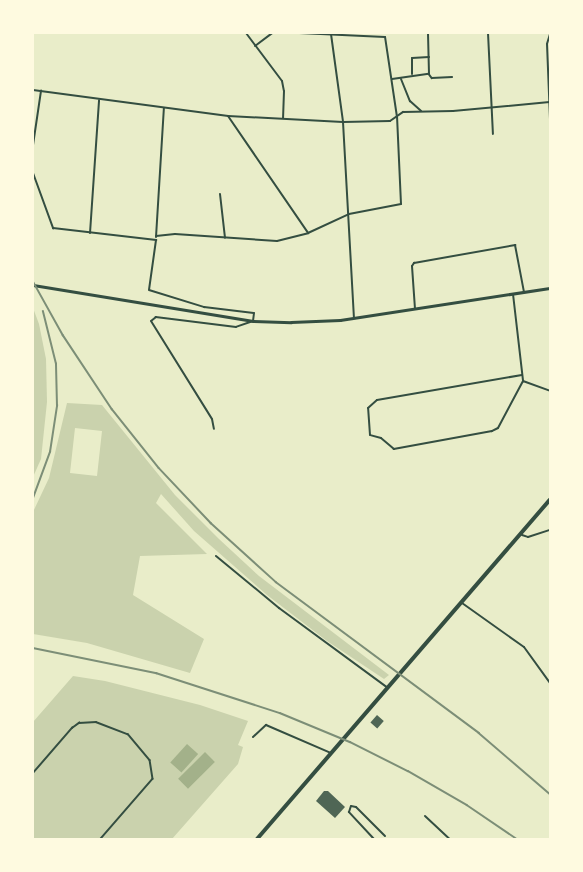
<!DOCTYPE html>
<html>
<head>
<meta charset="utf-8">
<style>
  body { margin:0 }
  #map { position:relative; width:583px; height:872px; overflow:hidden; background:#e9edc9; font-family:Mulish,sans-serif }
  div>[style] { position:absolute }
  .green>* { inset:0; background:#cad2ad }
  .water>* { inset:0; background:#a3b18a; transform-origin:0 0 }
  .building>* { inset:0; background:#4f6655; transform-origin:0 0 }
  .service>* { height:1.5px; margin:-0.75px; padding:0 0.75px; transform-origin:0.75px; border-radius:0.75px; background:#344e41 }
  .minor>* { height:2px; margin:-1px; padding:0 1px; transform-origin:1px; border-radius:1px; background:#344e41 }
  .tertiary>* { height:3px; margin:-1.5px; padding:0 1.5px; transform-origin:1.5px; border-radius:1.5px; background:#344e41 }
  .secondary>* { height:4px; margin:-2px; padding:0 2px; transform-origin:2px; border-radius:2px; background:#344e41 }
  .rail>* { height:1.5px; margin:-0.75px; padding:0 0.75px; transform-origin:0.75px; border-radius:0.75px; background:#7c8e77 }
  span { translate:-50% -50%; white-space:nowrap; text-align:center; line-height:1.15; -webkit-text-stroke:6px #fefae0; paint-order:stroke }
  .frame { position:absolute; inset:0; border:34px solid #fefae0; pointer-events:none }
</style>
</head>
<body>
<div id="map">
  <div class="green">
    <i style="clip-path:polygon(33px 308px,39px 324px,46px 359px,47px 402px,41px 459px,33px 477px)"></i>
    <i style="clip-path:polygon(evenodd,67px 403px,102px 405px,175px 495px,219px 539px,259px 576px,389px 675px,384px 679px,327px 641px,267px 595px,194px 531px,161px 494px,156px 503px,207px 554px,140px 556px,133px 595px,204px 639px,190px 673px,87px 643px,33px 634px,33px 512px,49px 478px,67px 403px,75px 428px,102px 431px,97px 476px,70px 473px,75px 428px)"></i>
    <i style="clip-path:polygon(73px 676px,105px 681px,200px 705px,248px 721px,238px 745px,243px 747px,238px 764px,172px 839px,33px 839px,33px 722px)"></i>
  </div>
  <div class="water">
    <i style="left:187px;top:744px;width:15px;height:25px;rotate:42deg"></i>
    <i style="left:205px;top:752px;width:14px;height:38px;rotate:45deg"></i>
  </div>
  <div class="building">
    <i style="left:377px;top:715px;width:9px;height:10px;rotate:41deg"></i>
    <i style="clip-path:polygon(324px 791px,328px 791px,345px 807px,335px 818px,316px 801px)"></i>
  </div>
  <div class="service">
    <i style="left:429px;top:74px;width:5px;rotate:53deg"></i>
    <i style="left:432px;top:78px;width:20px;rotate:-3deg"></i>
    <i style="left:33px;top:773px;width:60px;rotate:-49.1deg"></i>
    <i style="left:72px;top:728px;width:9px;rotate:-36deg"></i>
    <i style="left:79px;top:723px;width:17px;rotate:-3deg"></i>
    <i style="left:96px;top:722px;width:34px;rotate:21deg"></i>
    <i style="left:128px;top:734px;width:34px;rotate:50deg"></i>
    <i style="left:150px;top:760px;width:19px;rotate:81deg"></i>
    <i style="left:153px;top:779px;width:79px;rotate:130.9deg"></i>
  </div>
  <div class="minor">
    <i style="left:246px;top:33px;width:60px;rotate:53.1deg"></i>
    <i style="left:282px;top:81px;width:10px;rotate:79deg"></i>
    <i style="left:284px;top:91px;width:27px;rotate:92deg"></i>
    <i style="left:488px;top:33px;width:101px;rotate:87.2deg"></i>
    <i style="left:331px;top:34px;width:89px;rotate:82.2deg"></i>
    <i style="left:343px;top:122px;width:196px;rotate:86.8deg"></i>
    <i style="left:550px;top:34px;width:10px;rotate:107deg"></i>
    <i style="left:547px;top:44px;width:75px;rotate:87.7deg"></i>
    <i style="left:255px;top:46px;width:21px;rotate:-37deg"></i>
    <i style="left:412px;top:74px;width:16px;rotate:-90deg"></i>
    <i style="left:412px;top:58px;width:17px;rotate:-3deg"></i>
    <i style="left:392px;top:79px;width:37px;rotate:-8deg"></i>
    <i style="left:429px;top:74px;width:41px;rotate:-91.4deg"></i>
    <i style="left:401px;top:79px;width:24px;rotate:68deg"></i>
    <i style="left:410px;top:101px;width:15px;rotate:42deg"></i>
    <i style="left:33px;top:90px;width:197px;rotate:7.6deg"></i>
    <i style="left:228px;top:116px;width:115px;rotate:3deg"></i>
    <i style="left:343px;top:122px;width:47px;rotate:-1.2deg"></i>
    <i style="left:390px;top:121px;width:16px;rotate:-35deg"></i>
    <i style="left:403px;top:112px;width:50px;rotate:-1.1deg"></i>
    <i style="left:453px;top:111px;width:97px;rotate:-5.3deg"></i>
    <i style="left:228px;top:116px;width:142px;rotate:55.6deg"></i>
    <i style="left:308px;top:233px;width:45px;rotate:-24.9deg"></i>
    <i style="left:349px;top:214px;width:53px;rotate:-10.9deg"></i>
    <i style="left:401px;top:204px;width:87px;rotate:-92.6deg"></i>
    <i style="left:397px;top:117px;width:81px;rotate:-98.5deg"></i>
    <i style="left:385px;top:37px;width:86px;rotate:-177.3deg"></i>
    <i style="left:33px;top:145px;width:55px;rotate:-81.6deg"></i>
    <i style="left:33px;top:173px;width:59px;rotate:70deg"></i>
    <i style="left:53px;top:228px;width:104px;rotate:6.6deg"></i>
    <i style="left:156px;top:240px;width:50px;rotate:98deg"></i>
    <i style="left:149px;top:290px;width:58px;rotate:17.2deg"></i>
    <i style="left:204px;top:307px;width:50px;rotate:6.8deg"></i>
    <i style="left:254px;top:313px;width:8px;rotate:97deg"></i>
    <i style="left:253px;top:321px;width:18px;rotate:161deg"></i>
    <i style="left:236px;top:327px;width:81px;rotate:-172.9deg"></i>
    <i style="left:156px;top:317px;width:6px;rotate:141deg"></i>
    <i style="left:151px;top:321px;width:115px;rotate:58.1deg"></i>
    <i style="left:212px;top:419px;width:10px;rotate:79deg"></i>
    <i style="left:220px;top:194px;width:44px;rotate:83.5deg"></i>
    <i style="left:90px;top:233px;width:133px;rotate:-86.1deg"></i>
    <i style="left:156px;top:236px;width:19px;rotate:-6deg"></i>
    <i style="left:175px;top:234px;width:102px;rotate:3.9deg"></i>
    <i style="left:277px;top:241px;width:32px;rotate:-14deg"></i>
    <i style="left:156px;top:237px;width:129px;rotate:-86.5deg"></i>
    <i style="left:513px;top:294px;width:88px;rotate:83.4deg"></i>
    <i style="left:523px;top:381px;width:53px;rotate:118deg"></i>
    <i style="left:498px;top:428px;width:7px;rotate:153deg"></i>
    <i style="left:492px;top:431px;width:100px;rotate:169.6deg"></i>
    <i style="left:394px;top:449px;width:17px;rotate:-140deg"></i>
    <i style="left:381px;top:438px;width:11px;rotate:-165deg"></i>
    <i style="left:370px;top:435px;width:27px;rotate:-94deg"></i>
    <i style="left:368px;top:408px;width:12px;rotate:-42deg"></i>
    <i style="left:377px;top:400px;width:147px;rotate:-9.8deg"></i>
    <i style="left:415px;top:309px;width:43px;rotate:-94deg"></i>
    <i style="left:412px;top:266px;width:4px;rotate:-56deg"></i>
    <i style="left:414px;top:263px;width:103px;rotate:-10.1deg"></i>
    <i style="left:515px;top:245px;width:48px;rotate:79.2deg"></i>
    <i style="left:523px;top:381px;width:29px;rotate:20deg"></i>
    <i style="left:522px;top:535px;width:6px;rotate:18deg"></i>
    <i style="left:528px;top:537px;width:23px;rotate:-18deg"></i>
    <i style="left:216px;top:556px;width:82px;rotate:39.5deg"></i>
    <i style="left:279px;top:608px;width:135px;rotate:36.3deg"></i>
    <i style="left:462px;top:603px;width:76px;rotate:35.4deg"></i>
    <i style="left:524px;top:647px;width:44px;rotate:54.2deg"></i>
    <i style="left:253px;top:737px;width:18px;rotate:-43deg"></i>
    <i style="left:266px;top:725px;width:71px;rotate:23.3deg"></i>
    <i style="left:425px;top:816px;width:34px;rotate:43deg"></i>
    <i style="left:374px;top:839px;width:37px;rotate:-133deg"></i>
    <i style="left:349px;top:812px;width:6px;rotate:-72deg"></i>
    <i style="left:351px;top:806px;width:5px;rotate:11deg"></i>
    <i style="left:356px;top:807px;width:41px;rotate:45deg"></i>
  </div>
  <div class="tertiary">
    <i style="left:33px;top:285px;width:223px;rotate:9.3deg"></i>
    <i style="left:253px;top:321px;width:38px;rotate:2deg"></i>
    <i style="left:291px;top:322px;width:49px;rotate:-2.3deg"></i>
    <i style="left:340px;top:320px;width:212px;rotate:-8.7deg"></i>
  </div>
  <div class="secondary">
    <i style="left:257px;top:839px;width:448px;rotate:-49.2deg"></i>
  </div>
  <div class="rail">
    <i style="left:33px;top:281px;width:62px;rotate:60.9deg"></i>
    <i style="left:63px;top:335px;width:89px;rotate:56.5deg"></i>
    <i style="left:112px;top:409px;width:75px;rotate:51.5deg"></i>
    <i style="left:159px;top:468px;width:76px;rotate:46.6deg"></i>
    <i style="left:211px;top:523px;width:88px;rotate:42.2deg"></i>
    <i style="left:276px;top:582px;width:253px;rotate:36.6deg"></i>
    <i style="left:479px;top:733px;width:94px;rotate:40.7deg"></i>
    <i style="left:33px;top:498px;width:49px;rotate:-69.7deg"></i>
    <i style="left:50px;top:452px;width:47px;rotate:-81.3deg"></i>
    <i style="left:57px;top:406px;width:42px;rotate:-91.4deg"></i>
    <i style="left:56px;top:364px;width:54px;rotate:-104deg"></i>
    <i style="left:33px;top:648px;width:126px;rotate:11.5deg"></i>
    <i style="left:156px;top:673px;width:130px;rotate:17.9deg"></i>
    <i style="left:280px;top:713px;width:76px;rotate:22.5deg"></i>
    <i style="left:350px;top:742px;width:65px;rotate:26.6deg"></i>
    <i style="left:408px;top:771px;width:68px;rotate:30deg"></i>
    <i style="left:467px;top:805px;width:60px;rotate:34.2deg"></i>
  </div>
  <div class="frame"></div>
</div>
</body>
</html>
